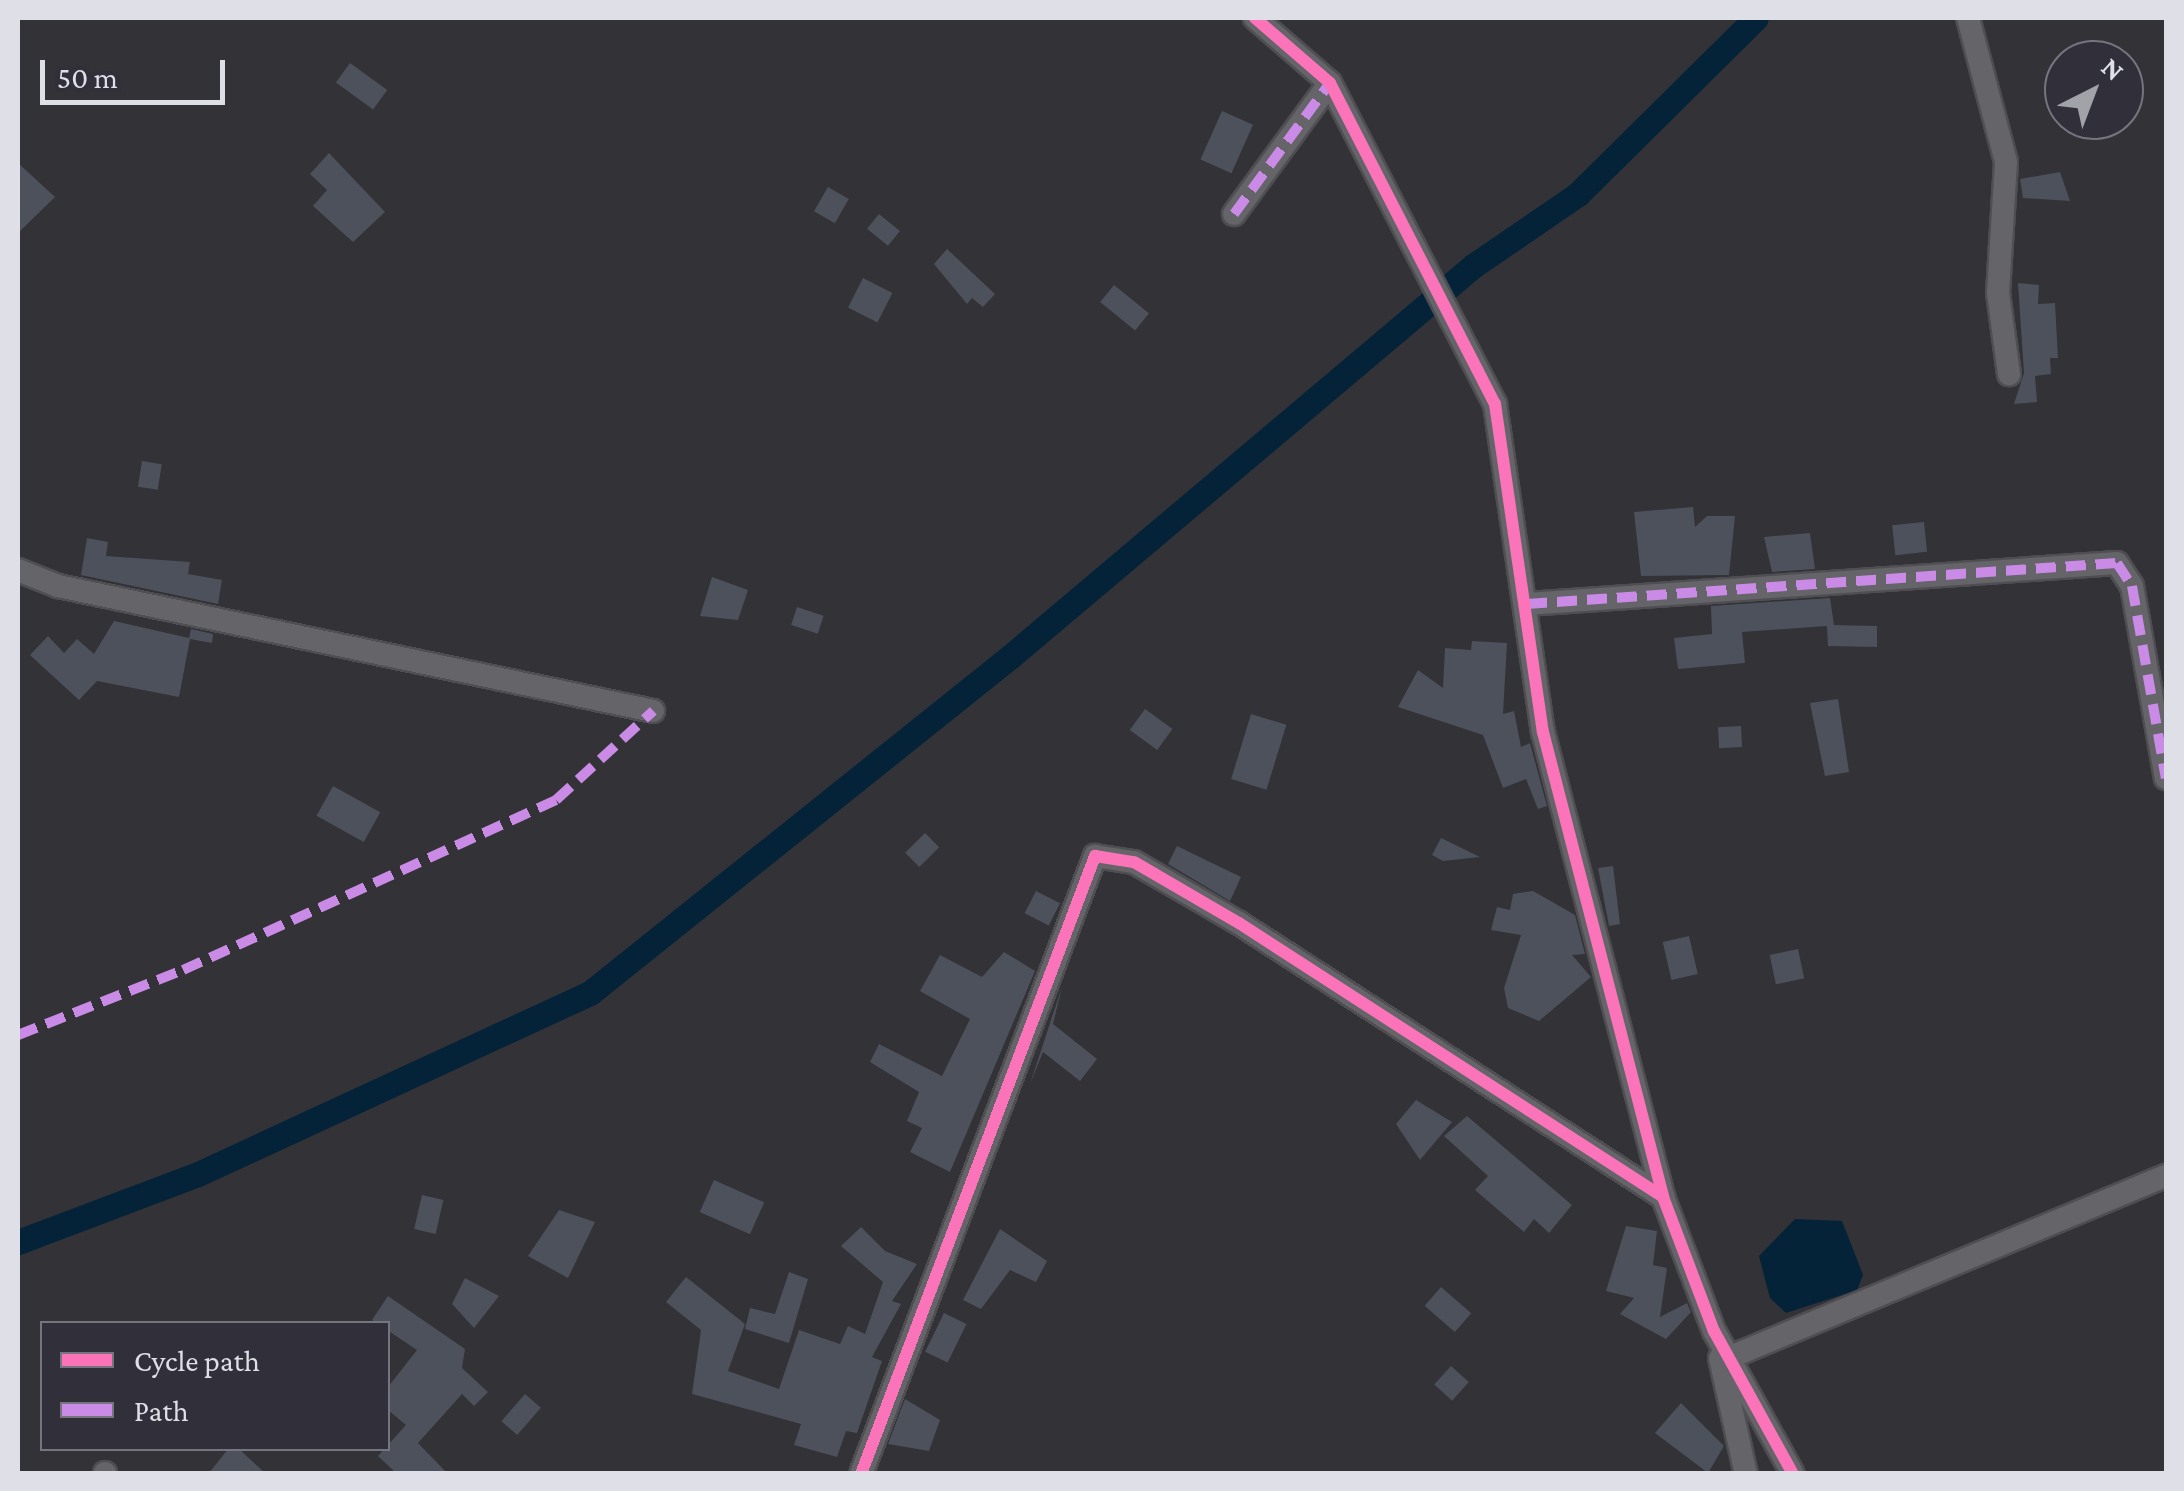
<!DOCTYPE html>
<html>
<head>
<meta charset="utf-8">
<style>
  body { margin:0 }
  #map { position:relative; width:2184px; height:1491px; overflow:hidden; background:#323237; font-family:"Crimson Pro",serif }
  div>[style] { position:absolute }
  .water>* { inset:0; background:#042338 }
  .canal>* { height:25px; margin:-12.5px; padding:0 12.5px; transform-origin:12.5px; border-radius:12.5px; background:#042338 }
  .building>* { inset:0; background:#4d515c; transform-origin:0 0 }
  .roads { filter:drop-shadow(2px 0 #4e4e53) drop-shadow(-2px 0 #4e4e53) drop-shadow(0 2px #4e4e53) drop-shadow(0 -2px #4e4e53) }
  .minor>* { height:22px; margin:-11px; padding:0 11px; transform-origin:11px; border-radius:11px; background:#646469 }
  .quiet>* { height:10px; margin-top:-5px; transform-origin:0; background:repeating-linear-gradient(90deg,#ca8be6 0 20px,transparent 0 30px) }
  .cycleway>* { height:12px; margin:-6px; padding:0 6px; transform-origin:6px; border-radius:6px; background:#fb73b8 }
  span { translate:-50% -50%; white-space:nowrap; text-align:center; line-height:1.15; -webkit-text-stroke:10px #302f3a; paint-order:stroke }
  .frame { position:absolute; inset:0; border:20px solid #dfdfe7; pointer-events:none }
  .legend { position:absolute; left:40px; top:1321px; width:350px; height:130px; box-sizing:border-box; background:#302f3a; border:2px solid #76757f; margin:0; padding:12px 18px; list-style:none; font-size:30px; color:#dfdfe7 }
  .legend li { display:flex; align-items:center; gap:20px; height:50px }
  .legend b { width:50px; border:2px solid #76757f }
  .north { position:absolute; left:2044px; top:40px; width:100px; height:100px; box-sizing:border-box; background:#302f3a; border:2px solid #76757f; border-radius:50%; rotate:42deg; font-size:28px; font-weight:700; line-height:40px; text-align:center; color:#dfdfe7 }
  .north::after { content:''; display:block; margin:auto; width:35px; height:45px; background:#a2a2a9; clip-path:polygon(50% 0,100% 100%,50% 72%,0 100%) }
  .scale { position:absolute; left:40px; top:60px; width:185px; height:45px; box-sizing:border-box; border:5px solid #dfdfe7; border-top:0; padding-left:12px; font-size:30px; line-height:35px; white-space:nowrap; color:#dfdfe7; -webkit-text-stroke:8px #302f3a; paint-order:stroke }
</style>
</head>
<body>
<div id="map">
  <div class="water">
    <i style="clip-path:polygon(1795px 1219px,1842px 1221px,1863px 1275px,1857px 1290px,1786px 1313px,1770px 1298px,1759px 1256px)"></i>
  </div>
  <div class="canal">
    <i style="left:18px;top:1242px;width:192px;rotate:-20.7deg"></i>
    <i style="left:198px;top:1174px;width:432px;rotate:-24.8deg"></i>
    <i style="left:590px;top:993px;width:539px;rotate:-38.68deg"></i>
    <i style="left:1011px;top:656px;width:605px;rotate:-40.17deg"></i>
    <i style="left:1473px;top:266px;width:127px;rotate:-34.4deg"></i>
    <i style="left:1578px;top:194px;width:250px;rotate:-44.7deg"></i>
  </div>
  <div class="building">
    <i style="left:350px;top:63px;width:46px;height:24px;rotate:36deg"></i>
    <i style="left:1222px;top:111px;width:34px;height:53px;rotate:24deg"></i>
    <i style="clip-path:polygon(329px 153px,385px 212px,353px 242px,313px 206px,327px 190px,310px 174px)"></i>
    <i style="clip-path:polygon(18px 163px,55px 197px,18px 233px)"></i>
    <i style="clip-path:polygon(2060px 172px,2070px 201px,2023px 198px,2020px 179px)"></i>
    <i style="left:828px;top:187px;width:24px;height:28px;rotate:30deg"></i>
    <i style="left:879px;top:214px;width:27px;height:19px;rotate:39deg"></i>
    <i style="clip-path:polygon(947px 249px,995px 294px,983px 307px,972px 298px,967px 304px,934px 264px)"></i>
    <i style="left:863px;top:278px;width:33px;height:33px;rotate:27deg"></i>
    <i style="clip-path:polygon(2018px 283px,2039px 285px,2038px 304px,2055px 303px,2058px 358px,2050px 358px,2051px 374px,2035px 376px,2037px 402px,2014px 404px,2024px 373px)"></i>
    <i style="left:1114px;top:285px;width:45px;height:22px;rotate:39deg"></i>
    <i style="left:142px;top:461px;width:20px;height:26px;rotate:9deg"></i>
    <i style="clip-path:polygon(1693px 507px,1695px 527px,1707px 516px,1735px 516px,1729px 575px,1641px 576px,1634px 512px)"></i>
    <i style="left:1924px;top:522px;width:30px;height:32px;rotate:84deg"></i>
    <i style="clip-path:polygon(1810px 533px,1815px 569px,1772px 572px,1764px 537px)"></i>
    <i style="clip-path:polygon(87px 538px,108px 542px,106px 556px,190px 562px,188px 574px,222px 580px,218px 604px,81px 575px)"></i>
    <i style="clip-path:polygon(712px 577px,748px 590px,738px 620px,700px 616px)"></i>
    <i style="clip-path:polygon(1830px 598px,1834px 625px,1877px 626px,1877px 647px,1828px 646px,1827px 626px,1742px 632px,1745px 663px,1678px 669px,1674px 638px,1712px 634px,1711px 606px)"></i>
    <i style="left:797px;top:607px;width:28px;height:19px;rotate:18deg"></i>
    <i style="clip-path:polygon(114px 621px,189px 638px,191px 629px,213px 634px,212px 643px,190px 639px,179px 697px,97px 681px,79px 700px,30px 655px,48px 636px,64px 653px,77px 639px,94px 654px)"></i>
    <i style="clip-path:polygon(1472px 641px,1507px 643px,1503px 714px,1514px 711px,1521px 747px,1530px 743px,1547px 806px,1538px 809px,1526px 779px,1503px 788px,1483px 735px,1398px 707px,1418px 670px,1443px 688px,1445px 648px,1471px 650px)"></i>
    <i style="clip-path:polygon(1838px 699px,1849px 772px,1825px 776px,1810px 703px)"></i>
    <i style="left:1145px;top:709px;width:34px;height:26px;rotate:36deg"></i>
    <i style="left:1251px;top:714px;width:37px;height:68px;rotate:17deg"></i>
    <i style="left:1741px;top:726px;width:21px;height:23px;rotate:87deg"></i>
    <i style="left:333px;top:786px;width:54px;height:34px;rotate:29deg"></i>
    <i style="left:925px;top:833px;width:20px;height:28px;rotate:45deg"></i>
    <i style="clip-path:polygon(1441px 838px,1480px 857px,1443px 861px,1432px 855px)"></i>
    <i style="clip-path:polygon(1177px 846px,1241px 877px,1230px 901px,1168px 864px)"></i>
    <i style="clip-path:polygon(1613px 866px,1620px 924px,1609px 926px,1598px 868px)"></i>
    <i style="left:1036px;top:891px;width:27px;height:25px;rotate:27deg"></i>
    <i style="clip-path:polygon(1533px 891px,1575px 915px,1585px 954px,1572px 955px,1591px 977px,1539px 1021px,1508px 1008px,1504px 988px,1521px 935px,1491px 930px,1497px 907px,1510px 910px,1513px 894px)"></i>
    <i style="left:1689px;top:936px;width:39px;height:27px;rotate:77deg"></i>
    <i style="left:1798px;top:949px;width:30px;height:29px;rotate:78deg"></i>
    <i style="clip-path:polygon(1004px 952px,1035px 971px,950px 1172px,910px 1152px,922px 1128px,907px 1121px,919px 1092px,870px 1062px,879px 1044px,942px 1076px,970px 1019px,920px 991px,940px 955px,982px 977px)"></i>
    <i style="clip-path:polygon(1062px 987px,1053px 1024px,1097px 1059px,1080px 1081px,1043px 1052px,1030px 1084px)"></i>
    <i style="clip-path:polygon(1416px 1100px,1452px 1122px,1420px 1160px,1396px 1124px)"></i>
    <i style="clip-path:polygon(1467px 1116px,1572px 1205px,1549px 1233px,1534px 1219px,1524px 1232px,1475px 1190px,1488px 1176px,1444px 1136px)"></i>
    <i style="left:714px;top:1180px;width:55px;height:35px;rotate:24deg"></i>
    <i style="left:422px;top:1195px;width:22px;height:35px;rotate:13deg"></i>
    <i style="clip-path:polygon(559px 1210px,595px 1222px,568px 1278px,528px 1256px)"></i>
    <i style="clip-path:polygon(1626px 1226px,1657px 1231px,1653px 1265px,1667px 1268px,1660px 1317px,1687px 1303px,1691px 1312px,1666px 1339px,1620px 1314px,1634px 1298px,1606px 1291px)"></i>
    <i style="clip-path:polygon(861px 1227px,885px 1251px,917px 1264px,892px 1301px,901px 1304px,872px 1357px,882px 1361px,857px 1433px,846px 1431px,837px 1457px,794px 1445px,801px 1424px,692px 1394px,701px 1330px,666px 1302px,686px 1277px,745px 1324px,728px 1371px,779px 1389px,799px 1330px,840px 1344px,848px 1326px,865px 1334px,883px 1282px,841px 1246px)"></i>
    <i style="clip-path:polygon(1000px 1229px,1047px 1261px,1036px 1282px,1010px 1270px,981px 1309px,963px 1300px)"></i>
    <i style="clip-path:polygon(789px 1272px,808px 1279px,789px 1343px,745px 1329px,750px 1308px,775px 1314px)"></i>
    <i style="clip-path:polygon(465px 1278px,499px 1296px,474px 1328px,452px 1304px)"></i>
    <i style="left:1441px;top:1287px;width:40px;height:25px;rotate:41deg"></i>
    <i style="clip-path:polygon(388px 1296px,465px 1349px,462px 1368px,488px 1392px,474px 1406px,462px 1394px,418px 1443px,448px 1474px,397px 1474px,378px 1456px,406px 1425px,388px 1410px,388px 1387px,417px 1350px,372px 1320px)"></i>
    <i style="left:944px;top:1313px;width:25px;height:43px;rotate:26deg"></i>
    <i style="left:1451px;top:1366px;width:24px;height:25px;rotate:42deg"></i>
    <i style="left:525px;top:1394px;width:21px;height:36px;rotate:41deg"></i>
    <i style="clip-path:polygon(905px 1399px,940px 1420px,929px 1451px,888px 1444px)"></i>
    <i style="clip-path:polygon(1681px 1403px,1724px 1446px,1708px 1473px,1655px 1433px)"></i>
    <i style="clip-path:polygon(229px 1448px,238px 1448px,266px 1474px,208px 1474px)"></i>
  </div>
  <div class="roads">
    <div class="minor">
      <i style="left:1255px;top:18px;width:99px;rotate:40.9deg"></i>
      <i style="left:1330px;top:83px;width:361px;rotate:62.8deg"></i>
      <i style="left:1495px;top:404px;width:331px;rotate:81.7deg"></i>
      <i style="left:1543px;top:732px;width:480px;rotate:75.5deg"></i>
      <i style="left:1663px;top:1197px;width:143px;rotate:69.2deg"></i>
      <i style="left:1714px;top:1331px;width:163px;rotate:61.1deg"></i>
      <i style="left:1968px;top:18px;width:149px;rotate:75.2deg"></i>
      <i style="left:2006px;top:162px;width:131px;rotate:93.5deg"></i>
      <i style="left:1998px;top:293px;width:82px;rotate:82.3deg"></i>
      <i style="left:1234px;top:214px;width:162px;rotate:-53.8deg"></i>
      <i style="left:18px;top:570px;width:43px;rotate:21.8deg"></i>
      <i style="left:58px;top:586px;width:608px;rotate:11.86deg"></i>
      <i style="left:1527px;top:604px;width:591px;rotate:-3.98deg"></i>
      <i style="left:2117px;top:563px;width:27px;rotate:57deg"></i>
      <i style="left:2132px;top:586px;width:195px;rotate:80deg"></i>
      <i style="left:1720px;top:1358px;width:119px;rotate:77.4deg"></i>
      <i style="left:1728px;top:1358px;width:474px;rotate:-22.6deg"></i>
      <i style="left:105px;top:1474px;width:1px;rotate:-90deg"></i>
      <i style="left:861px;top:1474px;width:661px;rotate:-69.26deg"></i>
      <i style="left:1095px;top:856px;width:39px;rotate:9deg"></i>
      <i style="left:1134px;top:862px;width:121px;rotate:30.2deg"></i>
      <i style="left:1239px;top:923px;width:505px;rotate:32.87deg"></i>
    </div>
  </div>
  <div class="quiet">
    <i style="left:1234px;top:214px;width:162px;rotate:-53.8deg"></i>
    <i style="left:1527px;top:604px;width:591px;rotate:-3.98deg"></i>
    <i style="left:2117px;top:563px;width:27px;rotate:57deg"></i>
    <i style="left:2132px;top:586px;width:195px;rotate:80deg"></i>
    <i style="left:18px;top:1035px;width:177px;rotate:-21.5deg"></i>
    <i style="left:183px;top:970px;width:410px;rotate:-24.5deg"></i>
    <i style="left:556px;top:800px;width:132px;rotate:-42.5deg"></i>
  </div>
  <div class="cycleway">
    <i style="left:1255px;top:18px;width:99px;rotate:40.9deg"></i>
    <i style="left:1330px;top:83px;width:361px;rotate:62.8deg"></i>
    <i style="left:1495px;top:404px;width:331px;rotate:81.7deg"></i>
    <i style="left:1543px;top:732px;width:480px;rotate:75.5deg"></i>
    <i style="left:1663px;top:1197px;width:143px;rotate:69.2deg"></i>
    <i style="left:1714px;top:1331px;width:163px;rotate:61.1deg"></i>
    <i style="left:861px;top:1474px;width:661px;rotate:-69.26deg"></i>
    <i style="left:1095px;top:856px;width:39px;rotate:9deg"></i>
    <i style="left:1134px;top:862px;width:121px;rotate:30.2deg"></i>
    <i style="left:1239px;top:923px;width:505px;rotate:32.87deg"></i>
  </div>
  <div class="frame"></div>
  <ul class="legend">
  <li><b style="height:12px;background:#fb73b8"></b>Cycle path</li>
  <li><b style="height:12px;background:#ca8be6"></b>Path</li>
  </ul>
  <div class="north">N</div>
  <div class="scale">50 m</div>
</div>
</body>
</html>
